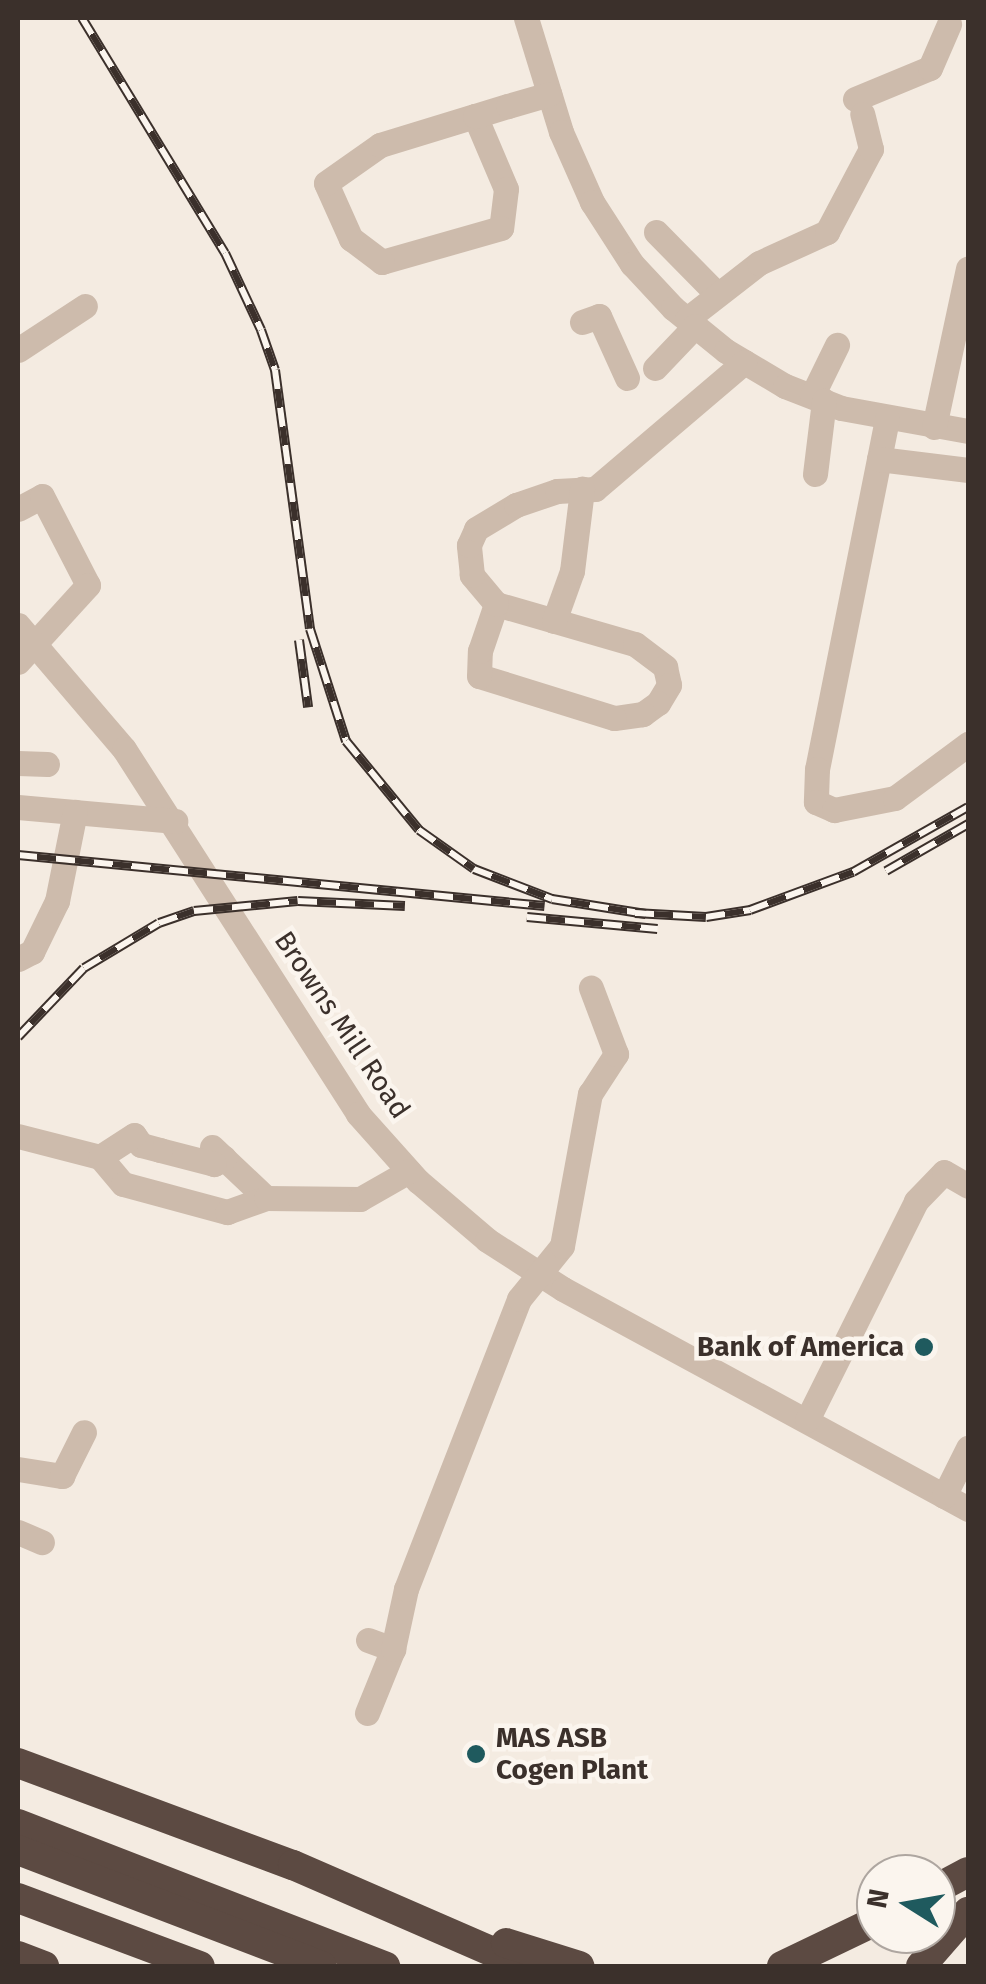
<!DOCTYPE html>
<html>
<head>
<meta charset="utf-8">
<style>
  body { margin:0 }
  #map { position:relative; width:986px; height:1984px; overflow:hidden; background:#f4ebe1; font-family:"Fira Sans",sans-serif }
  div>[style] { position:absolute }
  .minor>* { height:25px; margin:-12.5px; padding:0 12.5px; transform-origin:12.5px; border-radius:12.5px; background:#cdbbac }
  .highway>* { height:30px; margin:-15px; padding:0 15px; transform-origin:15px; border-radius:15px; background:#5c4a42 }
  .rail>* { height:10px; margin-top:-5px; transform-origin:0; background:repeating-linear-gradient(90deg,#fbf5ee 0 19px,#3b302b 0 38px); box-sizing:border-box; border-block:2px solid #3b302b }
  .dots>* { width:28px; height:28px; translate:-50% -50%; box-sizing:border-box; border:5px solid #fbf5ee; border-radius:50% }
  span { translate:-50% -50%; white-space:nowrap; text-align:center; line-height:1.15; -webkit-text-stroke:9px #fbf5ee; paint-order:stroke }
  .street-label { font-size:28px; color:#3b302b }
  .poi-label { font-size:28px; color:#3b302b; font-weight:700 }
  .right { translate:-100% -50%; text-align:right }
  .left { translate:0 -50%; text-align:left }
  .frame { position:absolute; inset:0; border:20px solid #3b302b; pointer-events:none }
  .north { position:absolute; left:856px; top:1854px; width:100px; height:100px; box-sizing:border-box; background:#fbf5ee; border:2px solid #aea6a0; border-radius:50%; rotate:281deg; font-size:28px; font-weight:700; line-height:40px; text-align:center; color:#3b302b }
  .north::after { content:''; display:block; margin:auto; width:35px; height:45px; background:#1f5a5e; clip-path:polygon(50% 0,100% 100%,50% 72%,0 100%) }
</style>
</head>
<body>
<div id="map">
  <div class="minor">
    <i style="left:526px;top:18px;width:119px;rotate:72.9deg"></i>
    <i style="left:561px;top:132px;width:77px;rotate:66.1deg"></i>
    <i style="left:592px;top:202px;width:74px;rotate:57.2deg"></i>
    <i style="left:632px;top:264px;width:60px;rotate:47deg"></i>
    <i style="left:673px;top:308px;width:68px;rotate:39.1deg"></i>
    <i style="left:726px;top:351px;width:69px;rotate:30.7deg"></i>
    <i style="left:785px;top:386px;width:60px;rotate:21.4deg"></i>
    <i style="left:841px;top:408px;width:129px;rotate:10.3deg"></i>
    <i style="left:855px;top:99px;width:81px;rotate:-22.5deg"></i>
    <i style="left:930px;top:68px;width:48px;rotate:-66.6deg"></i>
    <i style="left:475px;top:116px;width:79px;rotate:67deg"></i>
    <i style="left:506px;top:189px;width:39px;rotate:97deg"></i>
    <i style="left:501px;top:228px;width:124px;rotate:164.1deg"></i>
    <i style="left:382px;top:262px;width:39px;rotate:-143deg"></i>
    <i style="left:351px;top:239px;width:61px;rotate:-114.1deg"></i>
    <i style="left:326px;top:183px;width:66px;rotate:-35.1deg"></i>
    <i style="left:380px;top:145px;width:99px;rotate:-17deg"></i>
    <i style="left:475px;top:116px;width:34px;rotate:-17deg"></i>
    <i style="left:508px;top:106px;width:43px;rotate:-16.3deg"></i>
    <i style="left:656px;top:232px;width:86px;rotate:45.5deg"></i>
    <i style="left:687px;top:319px;width:91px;rotate:-37.9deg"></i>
    <i style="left:759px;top:263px;width:75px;rotate:-24.5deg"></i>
    <i style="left:827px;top:232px;width:94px;rotate:-62.1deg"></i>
    <i style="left:871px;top:149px;width:36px;rotate:-104deg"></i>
    <i style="left:582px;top:322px;width:18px;rotate:-19deg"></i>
    <i style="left:599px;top:316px;width:68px;rotate:65.7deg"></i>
    <i style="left:18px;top:350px;width:80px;rotate:-33.3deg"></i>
    <i style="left:655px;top:368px;width:58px;rotate:-46.4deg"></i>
    <i style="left:812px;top:396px;width:57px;rotate:-63.9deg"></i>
    <i style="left:887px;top:419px;width:357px;rotate:101.3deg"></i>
    <i style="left:817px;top:769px;width:33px;rotate:92deg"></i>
    <i style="left:816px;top:802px;width:20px;rotate:24deg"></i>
    <i style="left:834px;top:810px;width:62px;rotate:-11.1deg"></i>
    <i style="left:895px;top:798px;width:91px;rotate:-36.5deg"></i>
    <i style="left:934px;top:427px;width:162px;rotate:-77.9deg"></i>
    <i style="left:879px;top:459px;width:90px;rotate:7deg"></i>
    <i style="left:815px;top:474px;width:74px;rotate:-83deg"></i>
    <i style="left:18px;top:509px;width:27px;rotate:-28deg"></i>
    <i style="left:42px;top:496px;width:100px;rotate:62.7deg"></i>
    <i style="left:88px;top:585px;width:104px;rotate:132.3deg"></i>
    <i style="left:496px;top:604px;width:145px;rotate:16.1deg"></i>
    <i style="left:635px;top:644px;width:38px;rotate:37deg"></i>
    <i style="left:665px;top:667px;width:18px;rotate:77deg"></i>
    <i style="left:669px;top:685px;width:21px;rotate:121deg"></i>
    <i style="left:658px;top:703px;width:19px;rotate:144deg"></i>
    <i style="left:643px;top:714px;width:29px;rotate:172deg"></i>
    <i style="left:614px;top:718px;width:141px;rotate:-162.7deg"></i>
    <i style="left:479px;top:676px;width:25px;rotate:-88deg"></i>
    <i style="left:480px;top:651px;width:50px;rotate:-71.2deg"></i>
    <i style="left:496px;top:604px;width:38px;rotate:-130deg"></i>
    <i style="left:472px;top:575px;width:30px;rotate:-96deg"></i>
    <i style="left:469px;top:545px;width:17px;rotate:-66deg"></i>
    <i style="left:476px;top:529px;width:47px;rotate:-31deg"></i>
    <i style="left:516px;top:505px;width:43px;rotate:-18.9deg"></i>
    <i style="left:557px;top:491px;width:38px;rotate:-3deg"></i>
    <i style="left:595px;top:489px;width:196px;rotate:-40.4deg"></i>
    <i style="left:554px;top:621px;width:53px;rotate:-70.2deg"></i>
    <i style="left:572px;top:571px;width:83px;rotate:-83deg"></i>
    <i style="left:18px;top:625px;width:163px;rotate:49.5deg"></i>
    <i style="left:124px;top:749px;width:434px;rotate:57.3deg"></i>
    <i style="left:358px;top:1114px;width:90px;rotate:48.2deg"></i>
    <i style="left:418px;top:1181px;width:91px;rotate:40.5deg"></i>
    <i style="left:487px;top:1240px;width:90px;rotate:32.8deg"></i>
    <i style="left:563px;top:1289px;width:461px;rotate:28.5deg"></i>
    <i style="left:18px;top:763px;width:29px;rotate:2deg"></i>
    <i style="left:18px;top:807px;width:158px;rotate:5.1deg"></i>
    <i style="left:18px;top:959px;width:16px;rotate:-27deg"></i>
    <i style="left:32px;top:952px;width:57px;rotate:-63.9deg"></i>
    <i style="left:57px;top:901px;width:91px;rotate:-78.6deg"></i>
    <i style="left:18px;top:1136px;width:85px;rotate:14.4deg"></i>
    <i style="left:212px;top:1147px;width:74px;rotate:43.4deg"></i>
    <i style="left:224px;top:1158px;width:12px;rotate:149deg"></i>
    <i style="left:214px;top:1164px;width:56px;rotate:-165.5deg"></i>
    <i style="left:160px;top:1150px;width:20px;rotate:-165deg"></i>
    <i style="left:141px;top:1145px;width:12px;rotate:-125deg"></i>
    <i style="left:134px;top:1135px;width:40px;rotate:147.1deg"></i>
    <i style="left:100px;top:1157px;width:35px;rotate:50deg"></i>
    <i style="left:123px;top:1184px;width:108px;rotate:15.1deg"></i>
    <i style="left:227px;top:1212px;width:41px;rotate:-19.7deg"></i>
    <i style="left:266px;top:1198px;width:94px;rotate:0.6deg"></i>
    <i style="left:360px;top:1199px;width:56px;rotate:-29.7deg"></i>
    <i style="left:807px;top:1420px;width:245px;rotate:-63.5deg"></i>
    <i style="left:916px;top:1201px;width:40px;rotate:-46deg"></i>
    <i style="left:944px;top:1172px;width:28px;rotate:30deg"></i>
    <i style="left:18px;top:1469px;width:45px;rotate:9deg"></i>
    <i style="left:62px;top:1476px;width:49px;rotate:-63.4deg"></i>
    <i style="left:944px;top:1496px;width:54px;rotate:-63.4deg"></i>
    <i style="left:18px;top:1532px;width:26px;rotate:23deg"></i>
    <i style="left:368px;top:1640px;width:27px;rotate:20deg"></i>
    <i style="left:367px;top:1713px;width:69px;rotate:-67.9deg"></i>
    <i style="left:393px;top:1649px;width:61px;rotate:-77.8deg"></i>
    <i style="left:406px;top:1589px;width:311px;rotate:-68.7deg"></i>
    <i style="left:519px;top:1299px;width:68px;rotate:-50.9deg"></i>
    <i style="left:562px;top:1246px;width:155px;rotate:-79.6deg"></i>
    <i style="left:590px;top:1094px;width:48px;rotate:-57deg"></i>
    <i style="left:616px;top:1054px;width:71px;rotate:-110.7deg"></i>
  </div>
  <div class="highway">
    <i style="left:18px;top:1763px;width:293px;rotate:20.4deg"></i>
    <i style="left:293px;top:1865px;width:253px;rotate:23.5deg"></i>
    <i style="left:18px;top:1824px;width:394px;rotate:21.2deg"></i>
    <i style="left:18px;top:1850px;width:325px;rotate:20.9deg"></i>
    <i style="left:936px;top:1889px;width:36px;rotate:-28deg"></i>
    <i style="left:18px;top:1898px;width:194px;rotate:20.5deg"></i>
    <i style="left:506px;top:1943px;width:77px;rotate:17.5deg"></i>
    <i style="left:18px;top:1956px;width:28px;rotate:21deg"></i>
    <i style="left:782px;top:1966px;width:104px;rotate:-25.6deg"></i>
    <i style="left:921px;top:1966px;width:72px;rotate:-49deg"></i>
  </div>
  <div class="rail">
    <i style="left:82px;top:18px;width:275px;rotate:58.7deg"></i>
    <i style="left:225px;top:253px;width:85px;rotate:64.9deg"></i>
    <i style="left:261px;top:330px;width:42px;rotate:70.7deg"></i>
    <i style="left:275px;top:370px;width:261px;rotate:82.3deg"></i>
    <i style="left:310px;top:629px;width:118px;rotate:72.2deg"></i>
    <i style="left:346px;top:741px;width:115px;rotate:50.6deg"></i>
    <i style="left:419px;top:830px;width:67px;rotate:35.3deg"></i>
    <i style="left:474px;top:869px;width:84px;rotate:21deg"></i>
    <i style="left:552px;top:899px;width:95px;rotate:9.1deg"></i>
    <i style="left:299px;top:640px;width:68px;rotate:82.3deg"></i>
    <i style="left:18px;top:855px;width:529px;rotate:5.53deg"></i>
    <i style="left:886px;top:871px;width:95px;rotate:-29.8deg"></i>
    <i style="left:635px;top:913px;width:71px;rotate:3.2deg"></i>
    <i style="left:706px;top:917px;width:45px;rotate:-9deg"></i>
    <i style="left:750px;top:910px;width:110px;rotate:-20.3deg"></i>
    <i style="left:853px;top:872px;width:132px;rotate:-29.5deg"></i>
    <i style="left:527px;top:917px;width:131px;rotate:5.3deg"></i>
    <i style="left:18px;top:1037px;width:95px;rotate:-46.3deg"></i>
    <i style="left:84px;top:968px;width:87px;rotate:-31deg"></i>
    <i style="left:159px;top:923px;width:37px;rotate:-19deg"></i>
    <i style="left:194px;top:911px;width:104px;rotate:-5.5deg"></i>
    <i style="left:298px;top:901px;width:107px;rotate:2.7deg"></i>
  </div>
  <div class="dots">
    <i style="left:924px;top:1347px;background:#1f5a5e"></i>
    <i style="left:476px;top:1754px;background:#1f5a5e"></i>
  </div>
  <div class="street-label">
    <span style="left:342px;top:1025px;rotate:56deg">Browns Mill Road</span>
  </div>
  <div class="poi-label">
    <span class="right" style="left:904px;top:1347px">Bank of America</span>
    <span class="left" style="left:496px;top:1754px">MAS ASB<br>Cogen Plant</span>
  </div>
  <div class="frame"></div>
  <div class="north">N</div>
</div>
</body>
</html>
